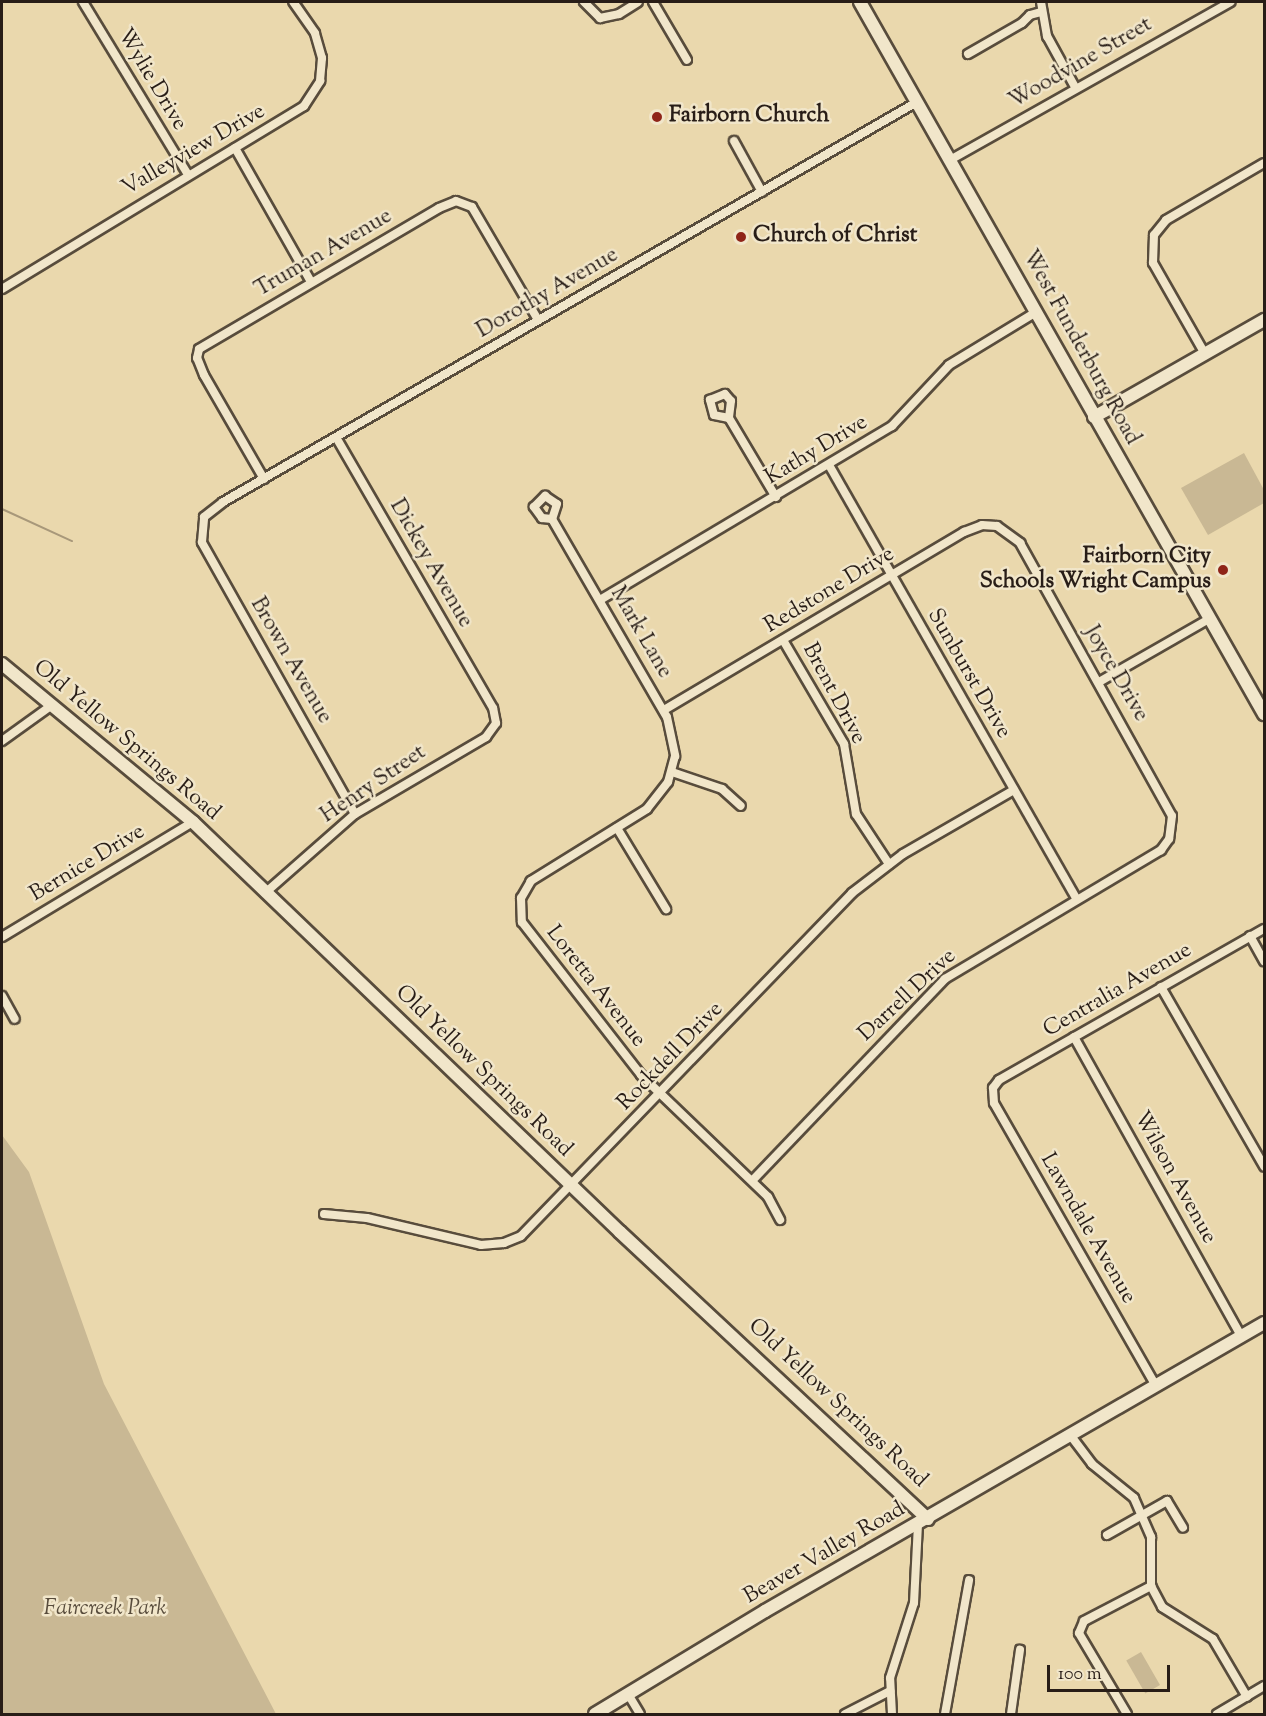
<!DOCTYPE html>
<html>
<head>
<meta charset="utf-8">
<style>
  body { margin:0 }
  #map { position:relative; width:1266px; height:1716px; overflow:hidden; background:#ead8ad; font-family:"Sorts Mill Goudy",serif }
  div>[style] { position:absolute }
  .green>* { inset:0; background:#c9b894; transform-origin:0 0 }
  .stream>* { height:2px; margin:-1px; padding:0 1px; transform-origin:1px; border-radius:1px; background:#a8987a }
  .roads { filter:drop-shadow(2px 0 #584c3c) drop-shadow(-2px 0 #584c3c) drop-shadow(0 2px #584c3c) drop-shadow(0 -2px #584c3c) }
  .street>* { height:8px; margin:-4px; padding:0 4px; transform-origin:4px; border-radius:4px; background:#f1e6ca }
  .secondary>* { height:12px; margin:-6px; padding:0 6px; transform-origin:6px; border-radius:6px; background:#f1e6ca }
  .dots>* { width:16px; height:16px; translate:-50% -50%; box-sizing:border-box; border:3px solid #f1e6ca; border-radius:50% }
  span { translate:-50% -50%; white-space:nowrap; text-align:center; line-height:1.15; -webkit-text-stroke:5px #f1e6ca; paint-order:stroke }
  .street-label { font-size:22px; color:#281d17 }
  .poi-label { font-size:22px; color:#281d17; font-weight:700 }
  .left { translate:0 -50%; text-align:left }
  .right { translate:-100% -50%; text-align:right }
  .park-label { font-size:22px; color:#584c3c; font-style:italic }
  .frame { position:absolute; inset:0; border:3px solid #281d17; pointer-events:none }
  .scale { position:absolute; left:1047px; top:1665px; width:123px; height:27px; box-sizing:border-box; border:3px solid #281d17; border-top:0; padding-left:8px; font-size:18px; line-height:21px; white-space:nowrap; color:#281d17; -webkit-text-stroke:4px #f1e6ca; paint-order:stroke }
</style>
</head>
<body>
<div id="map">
  <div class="green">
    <i style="clip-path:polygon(1244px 453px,1264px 490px,1264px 503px,1208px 535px,1181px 488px)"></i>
    <i style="clip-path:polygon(2px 1135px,29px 1172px,104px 1384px,276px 1714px,2px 1714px)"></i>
    <i style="left:1141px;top:1652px;width:38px;height:17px;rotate:60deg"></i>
  </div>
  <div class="stream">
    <i style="left:2px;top:509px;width:77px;rotate:24.6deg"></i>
  </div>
  <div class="roads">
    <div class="street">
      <i style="left:83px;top:2px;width:202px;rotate:58.7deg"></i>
      <i style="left:584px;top:2px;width:23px;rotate:45deg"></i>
      <i style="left:600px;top:18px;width:19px;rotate:-12deg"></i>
      <i style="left:619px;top:14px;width:22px;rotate:-32deg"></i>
      <i style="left:653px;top:2px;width:67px;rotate:59.6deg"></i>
      <i style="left:1041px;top:2px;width:35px;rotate:80deg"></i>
      <i style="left:1047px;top:36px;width:58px;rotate:61.2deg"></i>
      <i style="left:968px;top:54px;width:62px;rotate:-29.9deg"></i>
      <i style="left:1022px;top:23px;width:11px;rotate:-45deg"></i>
      <i style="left:1030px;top:15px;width:11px;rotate:-15deg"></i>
      <i style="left:734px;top:141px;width:58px;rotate:61.2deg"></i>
      <i style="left:235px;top:148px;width:154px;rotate:60.4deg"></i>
      <i style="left:950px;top:160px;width:322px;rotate:-29.4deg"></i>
      <i style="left:2px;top:289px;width:353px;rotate:-31.2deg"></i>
      <i style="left:304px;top:106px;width:30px;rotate:-57deg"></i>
      <i style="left:320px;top:81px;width:23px;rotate:-85deg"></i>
      <i style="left:322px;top:58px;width:26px;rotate:-106deg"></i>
      <i style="left:315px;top:33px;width:38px;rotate:-125deg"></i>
      <i style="left:1205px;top:354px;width:105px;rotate:-119.7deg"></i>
      <i style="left:1153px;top:263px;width:28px;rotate:-88deg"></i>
      <i style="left:1154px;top:235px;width:19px;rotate:-51deg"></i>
      <i style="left:1166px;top:220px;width:113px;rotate:-30.2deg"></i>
      <i style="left:729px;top:418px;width:15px;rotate:-169deg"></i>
      <i style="left:714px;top:415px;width:16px;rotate:-105deg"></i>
      <i style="left:710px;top:400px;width:16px;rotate:-22deg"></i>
      <i style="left:725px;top:394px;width:9px;rotate:49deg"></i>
      <i style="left:731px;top:401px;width:17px;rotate:97deg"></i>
      <i style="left:729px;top:418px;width:92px;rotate:59.3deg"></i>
      <i style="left:829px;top:465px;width:500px;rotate:60.3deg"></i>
      <i style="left:264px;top:479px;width:120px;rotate:-120deg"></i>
      <i style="left:204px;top:375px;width:18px;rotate:-112deg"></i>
      <i style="left:197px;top:358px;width:9px;rotate:-77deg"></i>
      <i style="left:199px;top:349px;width:278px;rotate:-30.4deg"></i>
      <i style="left:439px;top:208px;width:18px;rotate:-22deg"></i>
      <i style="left:456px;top:201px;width:17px;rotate:21deg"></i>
      <i style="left:472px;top:207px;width:131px;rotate:59.7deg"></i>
      <i style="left:552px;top:519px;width:10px;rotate:-174deg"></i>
      <i style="left:542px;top:518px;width:14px;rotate:-126deg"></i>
      <i style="left:534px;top:507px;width:16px;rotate:-45deg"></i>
      <i style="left:545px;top:496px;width:14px;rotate:34deg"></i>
      <i style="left:557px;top:504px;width:16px;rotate:108deg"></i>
      <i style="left:552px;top:519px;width:229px;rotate:59.9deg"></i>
      <i style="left:667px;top:717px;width:40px;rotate:78deg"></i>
      <i style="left:675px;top:756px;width:27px;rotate:105deg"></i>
      <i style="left:668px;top:782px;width:34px;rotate:128deg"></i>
      <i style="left:647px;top:809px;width:137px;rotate:148.2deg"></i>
      <i style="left:531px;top:881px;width:20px;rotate:120deg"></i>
      <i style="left:521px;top:898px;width:24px;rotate:88deg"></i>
      <i style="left:522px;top:922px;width:194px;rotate:52.1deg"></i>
      <i style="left:641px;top:1075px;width:176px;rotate:43.8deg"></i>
      <i style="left:768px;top:1197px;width:26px;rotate:62deg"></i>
      <i style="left:600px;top:600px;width:340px;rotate:-30.8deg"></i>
      <i style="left:892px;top:426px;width:83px;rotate:-46.9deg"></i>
      <i style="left:949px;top:365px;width:102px;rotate:-31.3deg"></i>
      <i style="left:783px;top:640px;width:121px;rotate:59.6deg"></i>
      <i style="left:844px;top:744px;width:71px;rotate:80.3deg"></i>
      <i style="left:856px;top:814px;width:60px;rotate:56.6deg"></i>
      <i style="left:1099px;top:682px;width:127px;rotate:-29.8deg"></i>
      <i style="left:664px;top:710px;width:349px;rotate:-30.7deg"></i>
      <i style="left:964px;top:532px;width:19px;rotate:-21deg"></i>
      <i style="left:982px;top:525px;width:15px;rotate:4deg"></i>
      <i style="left:997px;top:526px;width:29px;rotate:36deg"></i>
      <i style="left:1020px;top:543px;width:312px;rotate:60.9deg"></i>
      <i style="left:1172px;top:816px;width:23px;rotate:97deg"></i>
      <i style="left:1169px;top:839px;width:14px;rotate:126deg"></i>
      <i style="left:1161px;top:850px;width:252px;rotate:149.2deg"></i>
      <i style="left:945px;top:979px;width:279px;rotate:133.7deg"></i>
      <i style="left:2px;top:741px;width:62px;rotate:-35.8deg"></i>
      <i style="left:672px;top:772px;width:53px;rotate:18.8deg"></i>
      <i style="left:722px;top:789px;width:25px;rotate:42deg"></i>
      <i style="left:355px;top:814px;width:312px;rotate:-119.4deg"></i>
      <i style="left:202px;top:542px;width:25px;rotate:-85deg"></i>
      <i style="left:204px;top:517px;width:24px;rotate:-38deg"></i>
      <i style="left:223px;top:502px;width:801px;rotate:-29.96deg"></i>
      <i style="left:617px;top:828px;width:95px;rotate:58.8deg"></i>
      <i style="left:265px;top:893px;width:120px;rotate:-41.3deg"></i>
      <i style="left:355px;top:814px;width:152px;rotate:-30.4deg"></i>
      <i style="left:486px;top:737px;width:17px;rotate:-54deg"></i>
      <i style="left:496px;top:723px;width:15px;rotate:-101deg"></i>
      <i style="left:493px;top:708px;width:313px;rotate:-120.1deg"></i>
      <i style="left:1250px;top:936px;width:29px;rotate:61deg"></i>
      <i style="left:2px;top:937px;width:223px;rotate:-31.1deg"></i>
      <i style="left:1161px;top:987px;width:207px;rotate:60.1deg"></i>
      <i style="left:2px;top:996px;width:26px;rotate:61deg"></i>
      <i style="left:1074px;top:1037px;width:342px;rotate:60.8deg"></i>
      <i style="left:324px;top:1214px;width:43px;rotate:5.3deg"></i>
      <i style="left:367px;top:1218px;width:117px;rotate:13.3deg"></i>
      <i style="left:481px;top:1245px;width:23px;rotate:-5deg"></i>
      <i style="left:504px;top:1243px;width:18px;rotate:-22deg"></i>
      <i style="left:521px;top:1236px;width:477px;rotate:-46deg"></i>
      <i style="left:852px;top:893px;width:64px;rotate:-37.4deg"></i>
      <i style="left:903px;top:854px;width:128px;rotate:-30deg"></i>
      <i style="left:1156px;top:1386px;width:326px;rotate:-119.8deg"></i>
      <i style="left:994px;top:1103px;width:15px;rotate:-94deg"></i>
      <i style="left:993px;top:1088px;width:10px;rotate:-53deg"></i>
      <i style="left:999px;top:1080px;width:305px;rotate:-29.7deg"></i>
      <i style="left:1071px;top:1436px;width:35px;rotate:53deg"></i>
      <i style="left:1092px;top:1464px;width:54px;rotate:39deg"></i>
      <i style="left:1134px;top:1498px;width:43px;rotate:66.4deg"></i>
      <i style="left:1151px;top:1537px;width:49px;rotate:90deg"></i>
      <i style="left:1151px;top:1586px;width:24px;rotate:62deg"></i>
      <i style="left:1162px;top:1607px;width:60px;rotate:32.1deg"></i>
      <i style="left:1213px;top:1639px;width:67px;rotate:59.6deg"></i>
      <i style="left:1107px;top:1535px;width:69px;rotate:-29.5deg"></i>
      <i style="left:1167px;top:1501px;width:31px;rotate:59deg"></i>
      <i style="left:628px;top:1694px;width:23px;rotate:59deg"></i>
      <i style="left:845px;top:1714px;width:51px;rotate:-27.1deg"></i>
      <i style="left:892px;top:1714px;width:36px;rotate:-93deg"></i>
      <i style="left:890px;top:1678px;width:79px;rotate:-72.3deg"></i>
      <i style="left:914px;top:1603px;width:78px;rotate:-87.1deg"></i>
      <i style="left:945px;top:1714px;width:136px;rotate:-79.8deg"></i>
      <i style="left:1011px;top:1714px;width:65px;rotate:-82deg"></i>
      <i style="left:1127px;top:1714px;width:94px;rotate:-120.7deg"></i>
      <i style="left:1079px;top:1633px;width:13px;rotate:-67deg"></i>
      <i style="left:1084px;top:1621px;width:76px;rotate:-27.6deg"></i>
      <i style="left:1217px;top:1714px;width:55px;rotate:-30.8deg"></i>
    </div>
    <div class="secondary">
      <i style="left:860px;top:2px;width:819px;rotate:60.43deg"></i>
      <i style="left:1094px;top:417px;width:196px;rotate:-29.7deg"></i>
      <i style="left:2px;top:664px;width:248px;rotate:39.6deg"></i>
      <i style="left:193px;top:822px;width:592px;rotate:43.84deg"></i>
      <i style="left:620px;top:1232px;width:421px;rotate:43deg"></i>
      <i style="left:595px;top:1714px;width:199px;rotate:-31.2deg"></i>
      <i style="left:765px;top:1611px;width:576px;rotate:-29.99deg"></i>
    </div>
  </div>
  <div class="dots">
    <i style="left:657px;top:117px;background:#8f2418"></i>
    <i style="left:741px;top:237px;background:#8f2418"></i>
    <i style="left:1223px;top:570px;background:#8f2418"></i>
  </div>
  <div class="street-label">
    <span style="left:1081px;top:64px;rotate:-30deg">Woodvine Street</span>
    <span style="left:151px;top:80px;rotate:59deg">Wylie Drive</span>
    <span style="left:194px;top:151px;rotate:-30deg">Valleyview Drive</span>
    <span style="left:324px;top:254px;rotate:-30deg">Truman Avenue</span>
    <span style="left:548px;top:294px;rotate:-30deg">Dorothy Avenue</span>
    <span style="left:1080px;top:348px;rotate:61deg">West Funderburg Road</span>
    <span style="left:817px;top:451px;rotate:-31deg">Kathy Drive</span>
    <span style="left:430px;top:564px;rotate:60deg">Dickey Avenue</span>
    <span style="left:830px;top:591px;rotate:-31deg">Redstone Drive</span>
    <span style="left:640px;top:633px;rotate:60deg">Mark Lane</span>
    <span style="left:290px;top:661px;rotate:60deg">Brown Avenue</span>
    <span style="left:968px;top:674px;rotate:60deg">Sunburst Drive</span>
    <span style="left:1115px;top:674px;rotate:60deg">Joyce Drive</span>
    <span style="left:833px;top:694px;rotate:62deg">Brent Drive</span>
    <span style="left:126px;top:741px;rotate:40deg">Old Yellow Springs Road</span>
    <span style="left:374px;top:785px;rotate:-34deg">Henry Street</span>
    <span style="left:88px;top:864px;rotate:-31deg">Bernice Drive</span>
    <span style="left:595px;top:987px;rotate:52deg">Loretta Avenue</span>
    <span style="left:1118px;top:991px;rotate:-30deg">Centralia Avenue</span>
    <span style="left:908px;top:996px;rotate:-43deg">Darrell Drive</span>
    <span style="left:671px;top:1057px;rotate:-46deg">Rockdell Drive</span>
    <span style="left:483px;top:1072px;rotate:44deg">Old Yellow Springs Road</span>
    <span style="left:1174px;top:1178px;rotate:61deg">Wilson Avenue</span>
    <span style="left:1087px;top:1229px;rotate:60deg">Lawndale Avenue</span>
    <span style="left:837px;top:1404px;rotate:43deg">Old Yellow Springs Road</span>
    <span style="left:825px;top:1554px;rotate:-30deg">Beaver Valley Road</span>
  </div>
  <div class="poi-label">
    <span class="left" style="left:669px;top:117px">Fairborn Church</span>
    <span class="left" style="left:753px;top:237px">Church of Christ</span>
    <span class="right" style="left:1211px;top:570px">Fairborn City<br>Schools Wright Campus</span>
  </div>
  <div class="park-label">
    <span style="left:105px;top:1610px">Faircreek Park</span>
  </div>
  <div class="frame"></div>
  <div class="scale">100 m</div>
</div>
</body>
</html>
